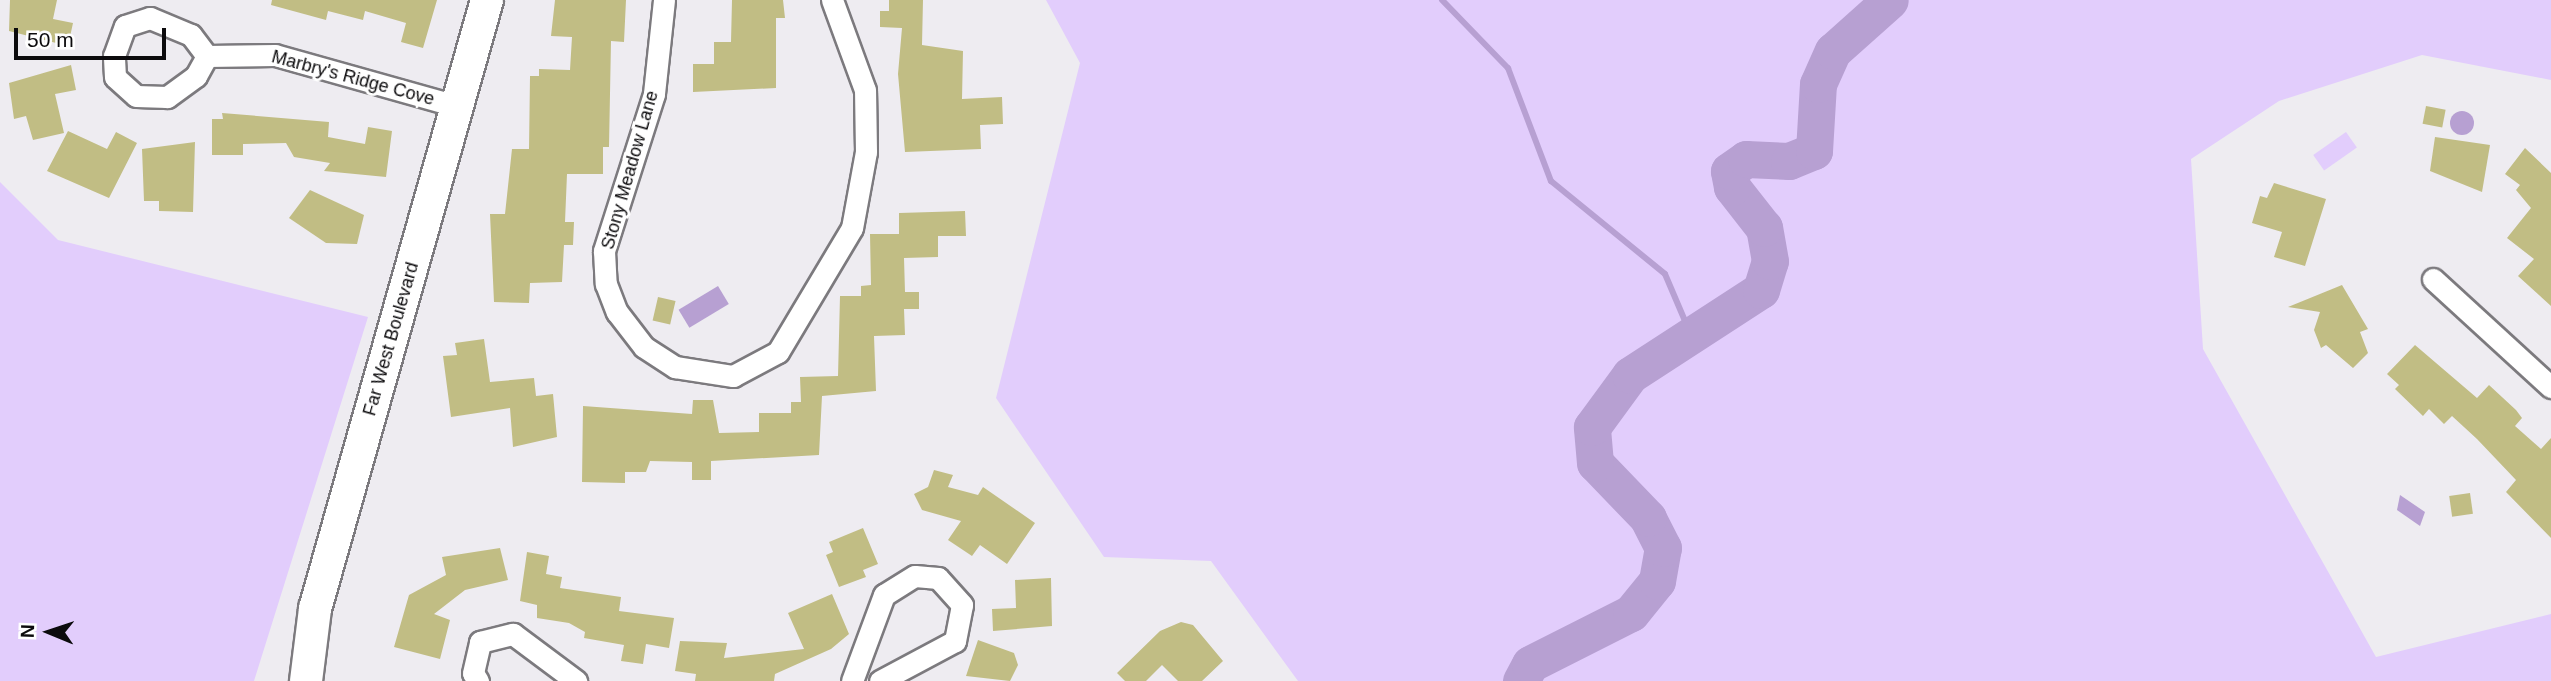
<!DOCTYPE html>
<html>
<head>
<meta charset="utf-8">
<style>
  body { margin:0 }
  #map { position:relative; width:2551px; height:681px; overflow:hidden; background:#eeecf1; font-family:Helvetica,sans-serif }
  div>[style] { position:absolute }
  .green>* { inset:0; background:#e2cdfc; transform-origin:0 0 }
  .water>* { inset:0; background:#b7a0d2; transform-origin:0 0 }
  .round { border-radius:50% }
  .stream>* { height:6px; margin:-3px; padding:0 3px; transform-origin:3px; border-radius:3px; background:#b7a0d2 }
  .river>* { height:37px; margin:-18.5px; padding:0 18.5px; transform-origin:18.5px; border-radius:18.5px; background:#b7a0d2 }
  .building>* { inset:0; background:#c1bd84; transform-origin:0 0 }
  .roads { filter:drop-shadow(2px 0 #7c7a7e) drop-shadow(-2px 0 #7c7a7e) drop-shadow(0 2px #7c7a7e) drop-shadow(0 -2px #7c7a7e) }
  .street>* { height:21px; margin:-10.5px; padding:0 10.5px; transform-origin:10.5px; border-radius:10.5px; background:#fff }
  .secondary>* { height:32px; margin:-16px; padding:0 16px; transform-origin:16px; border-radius:16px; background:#fff }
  span { translate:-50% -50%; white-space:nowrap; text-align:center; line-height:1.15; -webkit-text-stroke:6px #fff; paint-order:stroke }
  .street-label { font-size:18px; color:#0c0b0d }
  .north { position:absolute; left:14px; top:597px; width:70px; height:70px; -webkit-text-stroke:5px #fff; paint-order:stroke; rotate:272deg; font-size:19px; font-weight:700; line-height:28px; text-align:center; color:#0c0b0d }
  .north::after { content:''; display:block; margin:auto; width:24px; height:32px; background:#0c0b0d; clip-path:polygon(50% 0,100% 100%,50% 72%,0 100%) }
  .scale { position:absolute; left:14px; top:28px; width:152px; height:32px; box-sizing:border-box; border:4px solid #0c0b0d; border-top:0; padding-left:9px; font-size:21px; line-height:24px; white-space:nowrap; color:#0c0b0d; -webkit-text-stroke:5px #fff; paint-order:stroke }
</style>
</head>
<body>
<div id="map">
  <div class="green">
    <i style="clip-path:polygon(1046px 0,2551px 0,2551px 80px,2422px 55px,2279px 101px,2191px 159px,2203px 349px,2376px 657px,2551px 614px,2551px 681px,1298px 681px,1211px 561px,1104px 557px,996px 398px,1080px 63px)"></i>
    <i style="left:2346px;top:132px;width:19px;height:40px;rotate:55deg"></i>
    <i style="clip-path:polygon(0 182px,58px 240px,368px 317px,254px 681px,0 681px)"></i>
  </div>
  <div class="water">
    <i class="round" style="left:2450px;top:111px;width:24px;height:24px"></i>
    <i style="left:718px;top:286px;width:21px;height:46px;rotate:59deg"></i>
    <i style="clip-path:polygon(2400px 495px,2425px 512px,2420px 526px,2397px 510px)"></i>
  </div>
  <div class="stream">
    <i style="left:1442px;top:0;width:95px;rotate:45.9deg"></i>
    <i style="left:1508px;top:68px;width:121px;rotate:69.2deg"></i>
    <i style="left:1551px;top:181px;width:147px;rotate:39.2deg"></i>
    <i style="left:1665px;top:274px;width:66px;rotate:66.9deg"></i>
  </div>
  <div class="river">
    <i style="left:1521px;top:681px;width:19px;rotate:-62deg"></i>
    <i style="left:1530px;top:664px;width:113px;rotate:-26.8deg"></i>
    <i style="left:1631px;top:613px;width:41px;rotate:-50.9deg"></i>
    <i style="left:1657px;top:581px;width:34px;rotate:-80deg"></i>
    <i style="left:1663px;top:548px;width:34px;rotate:-117deg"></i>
    <i style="left:1648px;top:518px;width:76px;rotate:-133.9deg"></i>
    <i style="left:1595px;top:463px;width:36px;rotate:-95deg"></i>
    <i style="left:1592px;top:427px;width:64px;rotate:-53.8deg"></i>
    <i style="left:1630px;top:375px;width:156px;rotate:-33deg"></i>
    <i style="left:1761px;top:290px;width:30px;rotate:-73deg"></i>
    <i style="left:1770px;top:261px;width:34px;rotate:-100deg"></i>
    <i style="left:1764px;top:228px;width:52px;rotate:-128deg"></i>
    <i style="left:1732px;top:187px;width:16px;rotate:-101deg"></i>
    <i style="left:1729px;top:171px;width:21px;rotate:-35deg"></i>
    <i style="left:1746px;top:159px;width:43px;rotate:2.7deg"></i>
    <i style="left:1789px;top:161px;width:27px;rotate:-22deg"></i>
    <i style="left:1814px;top:151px;width:67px;rotate:-86.6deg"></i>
    <i style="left:1818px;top:84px;width:36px;rotate:-66deg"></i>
    <i style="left:1833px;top:51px;width:76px;rotate:-41.8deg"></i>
  </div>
  <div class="building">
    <i style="clip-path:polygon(10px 0,57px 0,53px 19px,73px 23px,68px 46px,9px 31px)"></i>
    <i style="clip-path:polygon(272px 0,437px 0,423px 48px,401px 42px,406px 23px,365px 11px,363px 20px,328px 11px,326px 20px,271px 5px)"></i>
    <i style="clip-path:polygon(555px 0,626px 0,624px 42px,611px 41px,609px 147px,603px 147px,603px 174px,567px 174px,565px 222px,574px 222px,573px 245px,564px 245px,562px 282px,530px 283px,529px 303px,494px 302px,490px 214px,505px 214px,512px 149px,529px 149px,530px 76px,539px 76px,539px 69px,570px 70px,572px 37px,551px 36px)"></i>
    <i style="clip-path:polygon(732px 0,783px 0,785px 18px,776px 18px,776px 88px,693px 92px,693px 64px,714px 64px,714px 42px,731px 42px)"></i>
    <i style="clip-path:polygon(889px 0,923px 0,922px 45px,963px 51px,962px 99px,1002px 97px,1003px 124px,980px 125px,981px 149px,905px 152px,898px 74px,902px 28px,880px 27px,880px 11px,889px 11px)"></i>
    <i style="clip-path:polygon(71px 65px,76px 90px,55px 94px,64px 133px,33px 140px,26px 116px,14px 119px,9px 83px)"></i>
    <i style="left:2426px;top:106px;width:20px;height:18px;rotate:11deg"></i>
    <i style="clip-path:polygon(222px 113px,329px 122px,328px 137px,365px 144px,368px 127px,392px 131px,386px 177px,324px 171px,330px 163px,294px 157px,286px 143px,243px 144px,243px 155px,212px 155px,212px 119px,223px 119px)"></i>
    <i style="clip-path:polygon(68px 131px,107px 149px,116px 132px,137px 143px,109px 198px,47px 171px)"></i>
    <i style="clip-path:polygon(2435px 137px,2490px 145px,2482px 192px,2430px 171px)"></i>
    <i style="clip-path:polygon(195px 142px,193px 212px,159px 211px,159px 201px,144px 201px,142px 149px)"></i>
    <i style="clip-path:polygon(2525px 148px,2551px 173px,2551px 306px,2518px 276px,2534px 259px,2507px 238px,2531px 208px,2516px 190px,2520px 185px,2505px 174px)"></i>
    <i style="clip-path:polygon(2274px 183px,2326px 199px,2305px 266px,2274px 257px,2282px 232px,2252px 223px,2260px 196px,2267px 198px)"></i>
    <i style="clip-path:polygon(310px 190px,364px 215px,357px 244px,326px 243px,289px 218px)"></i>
    <i style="clip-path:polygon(965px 211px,966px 236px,938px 236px,938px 257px,904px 258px,905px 292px,919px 292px,919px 309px,904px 309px,905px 335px,874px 336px,876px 391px,822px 396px,819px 455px,711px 461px,711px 480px,692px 480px,692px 462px,650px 461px,646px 472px,625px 472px,625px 483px,582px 482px,583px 406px,692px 414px,693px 400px,713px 400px,719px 433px,759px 432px,759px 413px,791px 413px,791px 402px,801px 402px,800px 377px,838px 376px,840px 296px,861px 296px,861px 286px,871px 285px,870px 234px,899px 234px,899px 213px)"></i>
    <i style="clip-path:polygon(2342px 285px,2368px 329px,2360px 332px,2368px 353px,2353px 368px,2326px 345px,2321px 348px,2314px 330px,2320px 312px,2288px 307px)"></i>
    <i style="left:658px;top:297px;width:18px;height:24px;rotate:13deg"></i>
    <i style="clip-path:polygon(484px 339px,490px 382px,534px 378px,536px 396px,553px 394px,557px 437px,513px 447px,510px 408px,451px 417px,443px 356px,457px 355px,455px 343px)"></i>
    <i style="clip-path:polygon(2415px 345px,2477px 398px,2489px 385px,2516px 410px,2522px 418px,2515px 426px,2541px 449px,2551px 438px,2551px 538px,2506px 492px,2516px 480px,2477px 439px,2452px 416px,2444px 424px,2429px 409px,2423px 416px,2395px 389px,2399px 385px,2387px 374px)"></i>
    <i style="clip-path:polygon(934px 470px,953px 475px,948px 487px,978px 495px,983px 487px,1035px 523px,1007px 564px,980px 545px,972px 556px,948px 540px,961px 521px,922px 510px,914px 494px,928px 487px)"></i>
    <i style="left:2470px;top:493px;width:21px;height:21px;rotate:82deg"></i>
    <i style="clip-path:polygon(863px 528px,878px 564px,863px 570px,866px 577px,839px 587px,826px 555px,833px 552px,829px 542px)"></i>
    <i style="clip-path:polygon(500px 548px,508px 580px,465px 590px,434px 614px,450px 620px,440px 659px,394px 647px,409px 595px,446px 575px,442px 557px)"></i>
    <i style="clip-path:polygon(527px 552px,549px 556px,546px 574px,562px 577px,560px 588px,621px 597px,619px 611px,674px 618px,669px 648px,646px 644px,643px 664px,621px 661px,624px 645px,584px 638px,585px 632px,569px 623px,537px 618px,537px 605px,520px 601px)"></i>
    <i style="clip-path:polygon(1051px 578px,1052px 626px,993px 631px,992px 609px,1016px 608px,1015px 580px)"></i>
    <i style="clip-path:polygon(832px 594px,849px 634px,831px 649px,775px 674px,774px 681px,695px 681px,696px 674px,675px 671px,680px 641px,727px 643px,724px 658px,804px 649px,788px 613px)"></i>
    <i style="clip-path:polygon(1181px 622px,1193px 625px,1223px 661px,1202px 681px,1178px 681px,1162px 665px,1146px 681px,1125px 681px,1117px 673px,1160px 631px)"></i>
    <i style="clip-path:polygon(978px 640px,1014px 653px,1018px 665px,1010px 681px,966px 676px)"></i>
  </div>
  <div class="roads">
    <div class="street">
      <i style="left:664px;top:0;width:95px;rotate:96.1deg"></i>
      <i style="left:654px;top:94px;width:165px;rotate:107.7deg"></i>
      <i style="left:604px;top:251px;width:33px;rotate:87deg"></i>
      <i style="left:606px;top:284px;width:30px;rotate:69deg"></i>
      <i style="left:617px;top:312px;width:44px;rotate:52.4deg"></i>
      <i style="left:644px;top:347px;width:37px;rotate:33deg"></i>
      <i style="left:675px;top:367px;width:59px;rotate:8.8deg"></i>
      <i style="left:733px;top:376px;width:51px;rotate:-28.1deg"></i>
      <i style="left:778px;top:352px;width:144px;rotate:-59.2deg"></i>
      <i style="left:852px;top:228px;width:77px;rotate:-79.6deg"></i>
      <i style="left:866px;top:152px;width:62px;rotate:-90.9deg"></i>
      <i style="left:865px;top:90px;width:96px;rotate:-110.1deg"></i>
      <i style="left:207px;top:56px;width:23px;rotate:119deg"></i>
      <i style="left:196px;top:76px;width:36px;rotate:144deg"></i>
      <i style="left:167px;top:97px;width:31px;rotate:-178deg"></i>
      <i style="left:136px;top:96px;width:28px;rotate:-138deg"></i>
      <i style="left:115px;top:77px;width:21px;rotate:-93deg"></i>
      <i style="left:114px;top:56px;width:32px;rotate:-70deg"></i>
      <i style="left:125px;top:26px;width:26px;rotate:-18deg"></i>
      <i style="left:150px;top:18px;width:44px;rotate:22.5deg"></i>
      <i style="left:191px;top:35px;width:26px;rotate:53deg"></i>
      <i style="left:207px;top:56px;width:68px;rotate:-0.8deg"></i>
      <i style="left:275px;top:55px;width:189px;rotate:15.7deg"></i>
      <i style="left:2433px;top:279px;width:160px;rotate:42.5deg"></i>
      <i style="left:478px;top:681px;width:9px;rotate:-122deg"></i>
      <i style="left:473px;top:673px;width:32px;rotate:-77deg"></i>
      <i style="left:480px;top:642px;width:34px;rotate:-14deg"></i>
      <i style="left:513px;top:634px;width:79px;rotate:36.7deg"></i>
      <i style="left:852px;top:681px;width:92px;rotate:-69.6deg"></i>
      <i style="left:884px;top:595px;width:36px;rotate:-32deg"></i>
      <i style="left:915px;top:576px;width:23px;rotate:5deg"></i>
      <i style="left:938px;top:578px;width:36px;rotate:48deg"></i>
      <i style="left:962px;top:605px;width:37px;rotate:101deg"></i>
      <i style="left:955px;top:641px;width:85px;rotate:151.9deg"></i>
    </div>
    <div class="secondary">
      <i style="left:306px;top:681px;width:73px;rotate:-82.9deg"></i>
      <i style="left:315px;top:609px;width:633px;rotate:-74.23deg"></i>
    </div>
  </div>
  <div class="street-label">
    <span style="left:353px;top:78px;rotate:15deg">Marbry's Ridge Cove</span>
    <span style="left:630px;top:170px;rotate:-74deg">Stony Meadow Lane</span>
    <span style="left:391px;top:339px;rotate:-74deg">Far West Boulevard</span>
  </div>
  <div class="north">N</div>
  <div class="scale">50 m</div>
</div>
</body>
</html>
